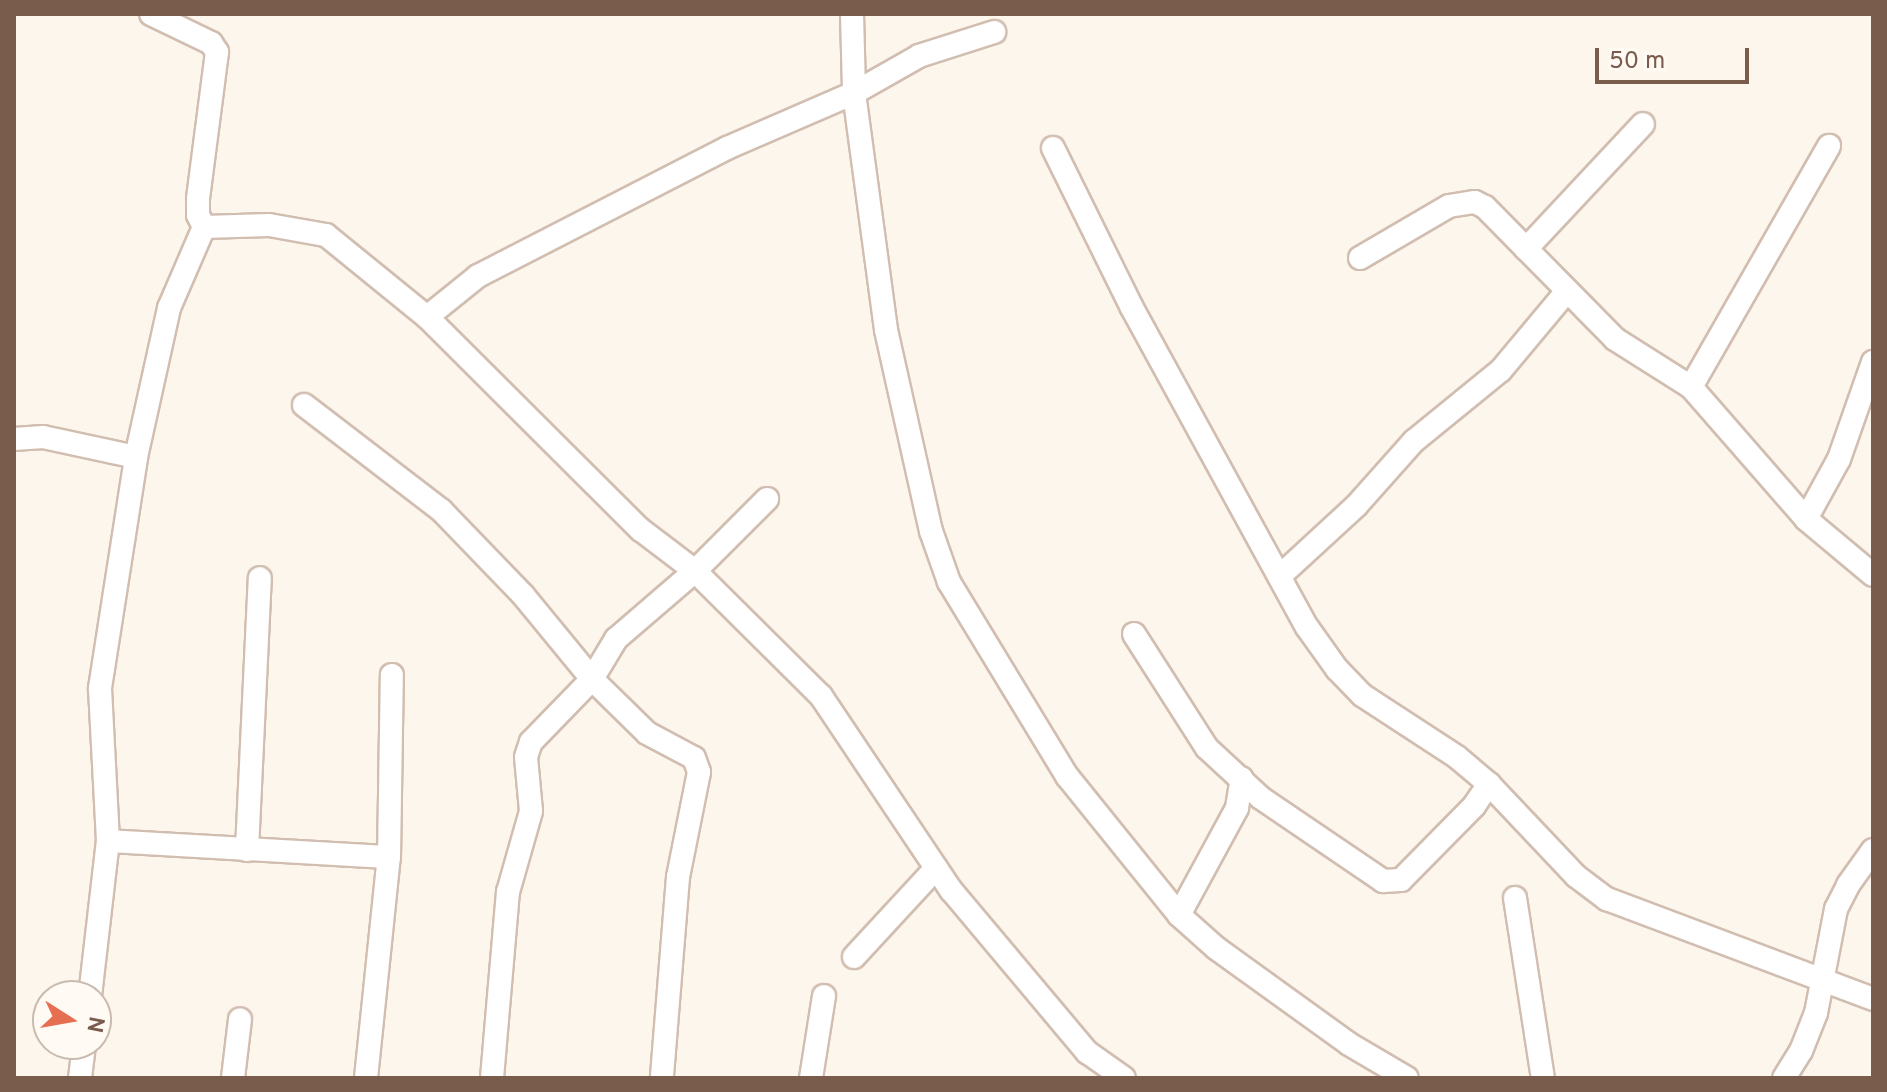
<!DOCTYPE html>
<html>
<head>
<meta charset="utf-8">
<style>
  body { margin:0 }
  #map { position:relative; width:1887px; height:1092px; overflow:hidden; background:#fdf6ec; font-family:Overpass,sans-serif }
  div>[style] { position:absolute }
  .roads { filter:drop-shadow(2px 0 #d1beb0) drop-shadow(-2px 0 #d1beb0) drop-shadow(0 2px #d1beb0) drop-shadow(0 -2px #d1beb0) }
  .street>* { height:22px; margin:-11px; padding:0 11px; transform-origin:11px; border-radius:11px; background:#fff }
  span { translate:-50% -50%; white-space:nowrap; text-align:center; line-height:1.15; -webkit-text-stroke:6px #fffaf3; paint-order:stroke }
  .frame { position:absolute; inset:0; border:16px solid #7a5c4d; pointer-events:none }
  .north { position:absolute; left:32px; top:980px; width:80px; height:80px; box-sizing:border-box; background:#fffaf3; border:2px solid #cabbb1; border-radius:50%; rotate:101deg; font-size:22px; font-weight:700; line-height:32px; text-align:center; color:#7a5c4d }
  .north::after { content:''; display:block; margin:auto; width:28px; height:36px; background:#e76f51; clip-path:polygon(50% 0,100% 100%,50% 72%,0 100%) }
  .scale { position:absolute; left:1595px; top:48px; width:154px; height:36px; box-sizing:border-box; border:4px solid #7a5c4d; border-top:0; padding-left:10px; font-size:24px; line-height:28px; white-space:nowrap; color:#7a5c4d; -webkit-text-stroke:6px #fffaf3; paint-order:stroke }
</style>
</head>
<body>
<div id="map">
  <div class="roads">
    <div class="street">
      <i style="left:151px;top:14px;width:67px;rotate:25.8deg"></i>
      <i style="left:211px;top:43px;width:11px;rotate:56deg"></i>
      <i style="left:217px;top:52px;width:148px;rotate:97.4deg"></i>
      <i style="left:198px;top:199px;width:16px;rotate:90deg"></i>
      <i style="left:198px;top:215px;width:13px;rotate:63deg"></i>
      <i style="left:852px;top:14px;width:79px;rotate:88.5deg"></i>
      <i style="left:854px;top:93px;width:239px;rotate:82.3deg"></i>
      <i style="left:886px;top:330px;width:206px;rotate:77.4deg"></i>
      <i style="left:931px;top:531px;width:54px;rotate:70.6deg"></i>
      <i style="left:949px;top:582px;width:227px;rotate:58.7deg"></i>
      <i style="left:1067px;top:776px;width:179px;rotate:51.1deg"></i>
      <i style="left:1179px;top:915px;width:50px;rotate:41.7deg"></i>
      <i style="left:1216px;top:948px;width:164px;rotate:35.8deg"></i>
      <i style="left:1349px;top:1044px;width:67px;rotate:30.4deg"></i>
      <i style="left:1053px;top:148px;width:176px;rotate:63.7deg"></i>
      <i style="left:1131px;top:306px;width:366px;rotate:61.3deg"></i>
      <i style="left:1307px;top:627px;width:52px;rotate:54.5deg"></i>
      <i style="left:1337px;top:669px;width:36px;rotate:46deg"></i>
      <i style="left:1362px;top:695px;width:113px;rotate:33.1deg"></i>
      <i style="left:1457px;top:757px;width:42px;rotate:40.2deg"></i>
      <i style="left:1489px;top:784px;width:127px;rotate:46.6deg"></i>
      <i style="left:1576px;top:876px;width:39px;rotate:37deg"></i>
      <i style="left:1607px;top:899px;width:284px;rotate:20.6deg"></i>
      <i style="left:204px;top:227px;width:65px;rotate:-1.8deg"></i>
      <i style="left:269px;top:225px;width:58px;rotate:10deg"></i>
      <i style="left:326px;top:235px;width:130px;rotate:39.1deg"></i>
      <i style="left:427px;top:317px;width:302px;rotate:44.9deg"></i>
      <i style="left:641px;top:530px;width:68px;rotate:37.2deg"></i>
      <i style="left:695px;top:571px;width:177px;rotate:44.8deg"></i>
      <i style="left:821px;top:696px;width:234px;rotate:56.2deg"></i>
      <i style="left:951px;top:890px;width:212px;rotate:50deg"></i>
      <i style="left:1087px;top:1052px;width:45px;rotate:35.1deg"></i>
      <i style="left:1526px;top:249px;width:171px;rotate:-46.9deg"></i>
      <i style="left:1360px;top:258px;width:103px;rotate:-30.3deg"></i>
      <i style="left:1449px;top:206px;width:26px;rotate:-9deg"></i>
      <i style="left:1475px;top:202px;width:11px;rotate:27deg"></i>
      <i style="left:1485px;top:207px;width:185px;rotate:45.4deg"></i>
      <i style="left:1615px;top:339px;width:90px;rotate:32.3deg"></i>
      <i style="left:1691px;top:387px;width:175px;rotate:48.9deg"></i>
      <i style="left:1806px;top:519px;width:87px;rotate:39.9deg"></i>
      <i style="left:427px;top:317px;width:65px;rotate:-38.8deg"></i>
      <i style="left:478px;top:276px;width:280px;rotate:-27.2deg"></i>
      <i style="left:727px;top:148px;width:138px;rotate:-23.4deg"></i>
      <i style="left:854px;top:93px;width:75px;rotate:-29.6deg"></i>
      <i style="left:919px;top:56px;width:79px;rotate:-17.7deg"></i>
      <i style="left:1691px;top:387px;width:278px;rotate:-60.2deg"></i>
      <i style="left:304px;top:405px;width:173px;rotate:37.5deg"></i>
      <i style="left:441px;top:510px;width:118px;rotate:46deg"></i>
      <i style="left:523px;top:595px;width:109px;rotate:50.6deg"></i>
      <i style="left:592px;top:679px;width:77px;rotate:44.5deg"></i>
      <i style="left:647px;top:733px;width:53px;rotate:28deg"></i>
      <i style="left:694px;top:758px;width:15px;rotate:70deg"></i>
      <i style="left:699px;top:772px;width:107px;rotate:101.3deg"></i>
      <i style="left:678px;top:877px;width:202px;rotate:94.6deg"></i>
      <i style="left:14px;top:439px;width:29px;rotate:-4deg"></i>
      <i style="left:43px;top:437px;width:95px;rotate:12.1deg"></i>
      <i style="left:1806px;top:519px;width:68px;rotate:-61.2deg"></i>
      <i style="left:1839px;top:459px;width:103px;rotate:-70.7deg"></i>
      <i style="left:1281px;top:575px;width:102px;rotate:-42.6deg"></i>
      <i style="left:1356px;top:506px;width:87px;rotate:-48.3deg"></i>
      <i style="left:1414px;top:441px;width:112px;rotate:-39.2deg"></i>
      <i style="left:1501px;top:370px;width:103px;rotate:-50.1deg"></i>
      <i style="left:1134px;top:634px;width:135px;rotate:57.4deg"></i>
      <i style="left:1207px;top:748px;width:74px;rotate:42.8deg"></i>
      <i style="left:1261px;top:798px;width:148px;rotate:34.2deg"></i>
      <i style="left:1383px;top:881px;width:18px;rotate:-3deg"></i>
      <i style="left:1401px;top:880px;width:104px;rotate:-45.4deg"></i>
      <i style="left:1474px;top:806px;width:27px;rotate:-56deg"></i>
      <i style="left:108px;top:841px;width:281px;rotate:3.3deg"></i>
      <i style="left:247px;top:850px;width:272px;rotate:-87.3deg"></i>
      <i style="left:1515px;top:898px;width:182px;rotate:81.2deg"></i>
      <i style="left:1179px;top:915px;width:122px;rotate:-61.5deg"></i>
      <i style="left:1237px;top:808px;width:30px;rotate:-81deg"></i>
      <i style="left:854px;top:957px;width:121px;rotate:-47.3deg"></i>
      <i style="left:90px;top:996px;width:156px;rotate:-83.4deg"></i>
      <i style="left:108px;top:841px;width:153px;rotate:-93deg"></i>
      <i style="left:100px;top:688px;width:234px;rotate:-81.1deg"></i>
      <i style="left:136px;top:457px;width:153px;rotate:-77.5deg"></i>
      <i style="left:169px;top:308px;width:88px;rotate:-66.6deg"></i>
      <i style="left:80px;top:1078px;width:34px;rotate:-83deg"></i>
      <i style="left:233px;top:1078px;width:59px;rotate:-83.2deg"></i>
      <i style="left:366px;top:1078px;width:222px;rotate:-84.1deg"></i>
      <i style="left:389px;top:857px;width:182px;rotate:-89.1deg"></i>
      <i style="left:492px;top:1078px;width:187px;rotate:-85.1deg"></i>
      <i style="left:508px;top:892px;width:84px;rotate:-74.1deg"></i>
      <i style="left:531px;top:811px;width:54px;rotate:-95.3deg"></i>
      <i style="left:526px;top:757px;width:16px;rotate:-72deg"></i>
      <i style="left:531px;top:742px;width:88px;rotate:-45.9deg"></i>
      <i style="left:592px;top:679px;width:47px;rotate:-59deg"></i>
      <i style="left:616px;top:639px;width:104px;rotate:-40.7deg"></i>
      <i style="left:695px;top:571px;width:102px;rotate:-45deg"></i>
      <i style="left:811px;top:1078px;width:83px;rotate:-81deg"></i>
      <i style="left:1784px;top:1078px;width:32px;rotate:-58deg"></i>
      <i style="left:1801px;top:1051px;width:41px;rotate:-68.5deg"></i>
      <i style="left:1816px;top:1013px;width:106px;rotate:-79.1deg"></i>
      <i style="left:1836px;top:909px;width:27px;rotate:-63deg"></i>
      <i style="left:1848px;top:885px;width:43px;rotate:-54.5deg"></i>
    </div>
  </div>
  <div class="frame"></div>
  <div class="north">N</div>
  <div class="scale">50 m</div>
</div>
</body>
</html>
